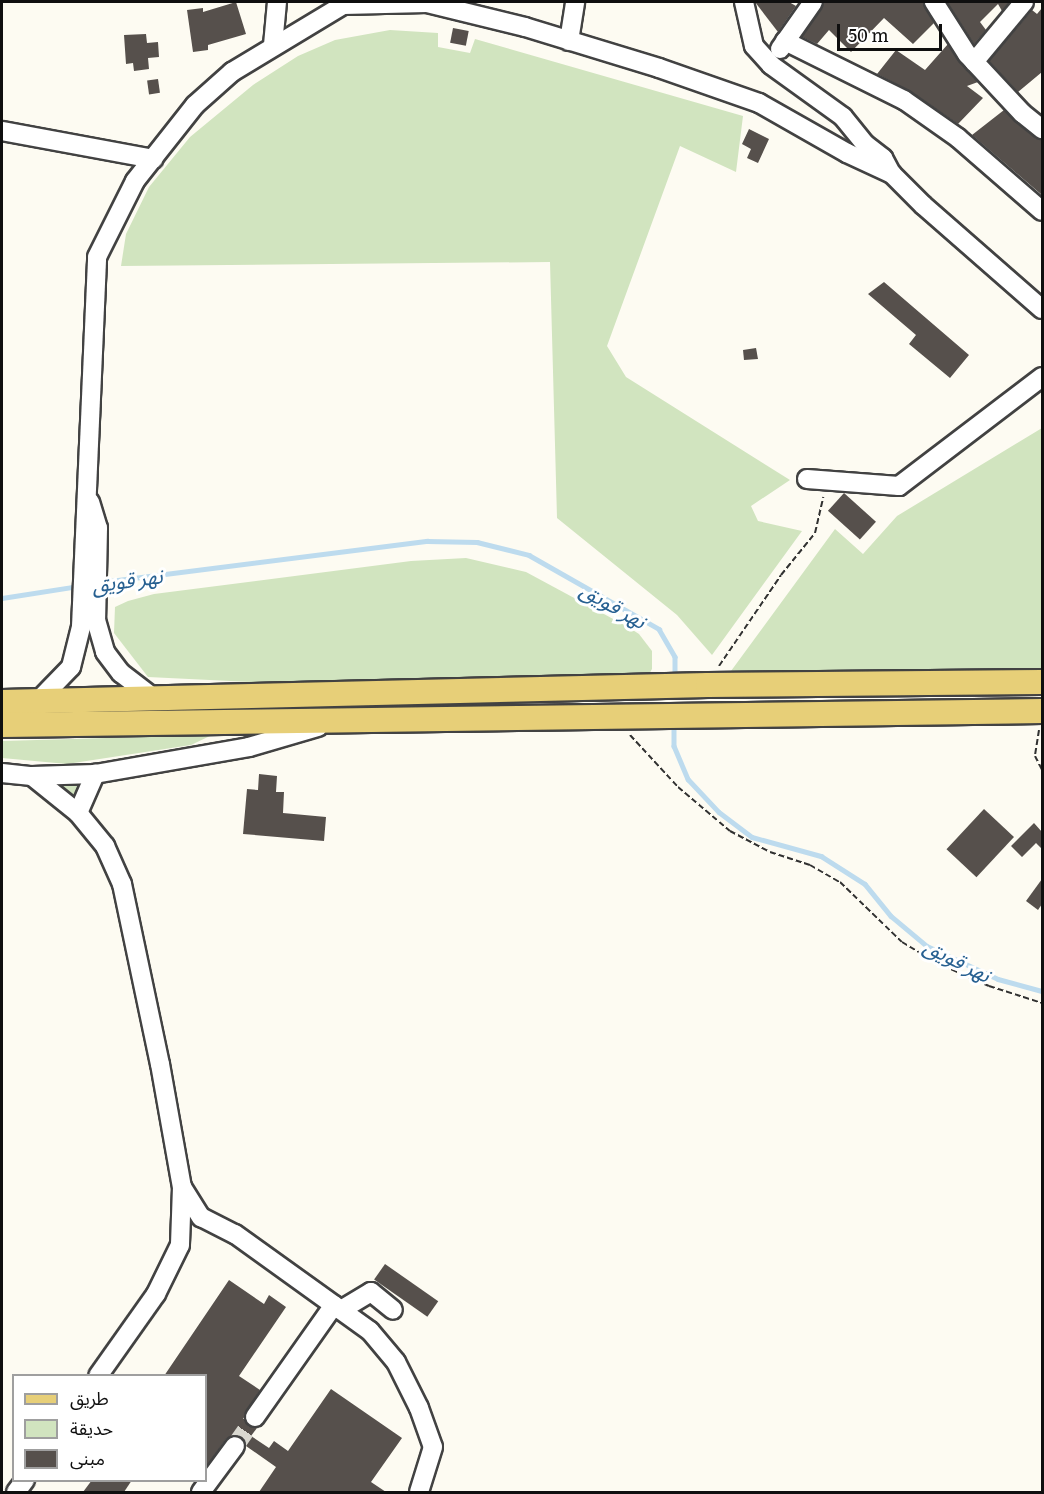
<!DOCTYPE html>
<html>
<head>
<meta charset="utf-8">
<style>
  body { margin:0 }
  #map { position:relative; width:1044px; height:1494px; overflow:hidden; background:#fdfbf2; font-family:Literata,"Noto Sans Arabic",serif }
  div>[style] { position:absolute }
  .green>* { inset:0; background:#d1e4bf }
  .stream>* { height:4.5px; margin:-2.25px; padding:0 2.25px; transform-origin:2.25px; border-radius:2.25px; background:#bddbee }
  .building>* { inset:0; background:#56504c; transform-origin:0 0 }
  .minor-tunnel>* { height:18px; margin-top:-9px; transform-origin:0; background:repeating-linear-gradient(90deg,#d9d8d0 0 18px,transparent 0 27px) }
  .path>* { height:2px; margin-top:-1px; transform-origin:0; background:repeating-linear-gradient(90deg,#313131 0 6px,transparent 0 9px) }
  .roads { filter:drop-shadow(2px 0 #424242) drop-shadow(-2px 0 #424242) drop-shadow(0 2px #424242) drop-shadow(0 -2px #424242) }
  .minor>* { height:18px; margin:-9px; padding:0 9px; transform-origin:9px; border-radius:9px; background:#fff }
  .major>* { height:24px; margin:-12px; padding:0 12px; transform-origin:12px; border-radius:12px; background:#e7cf78 }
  span { translate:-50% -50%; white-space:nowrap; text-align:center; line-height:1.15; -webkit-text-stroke:6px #fff; paint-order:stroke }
  .water-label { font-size:21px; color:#276091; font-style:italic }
  .frame { position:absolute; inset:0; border:3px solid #0f0f0f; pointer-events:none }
  .legend { position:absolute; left:12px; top:1374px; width:195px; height:108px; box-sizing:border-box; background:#fff; border:2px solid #9f9f9f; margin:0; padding:8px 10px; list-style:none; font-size:18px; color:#0f0f0f }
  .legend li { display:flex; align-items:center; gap:12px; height:30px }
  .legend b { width:30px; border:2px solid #9f9f9f }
  .scale { position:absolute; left:837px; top:24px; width:105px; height:27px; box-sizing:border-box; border:3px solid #0f0f0f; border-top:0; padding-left:8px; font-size:18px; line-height:21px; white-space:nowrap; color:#0f0f0f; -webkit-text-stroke:4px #fff; paint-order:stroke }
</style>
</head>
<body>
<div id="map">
  <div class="green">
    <i style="clip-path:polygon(390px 30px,438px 33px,438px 47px,470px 53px,475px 39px,743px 116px,736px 172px,680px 146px,607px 346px,626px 377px,790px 480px,751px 506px,758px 521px,802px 531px,712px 655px,677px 615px,557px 518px,550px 262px,121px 266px,126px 234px,149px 187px,190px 137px,253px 85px,298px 56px,335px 40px)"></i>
    <i style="clip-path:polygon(1042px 428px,1042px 668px,731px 671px,835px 529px,863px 554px,897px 516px)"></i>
    <i style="clip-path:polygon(466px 558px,526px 572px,628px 627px,639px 634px,652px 651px,652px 669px,648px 676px,274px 683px,148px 677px,114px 633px,115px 607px,128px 601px,154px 594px,411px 561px)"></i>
    <i style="clip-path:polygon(212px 735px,191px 745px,67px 764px,2px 758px,2px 741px)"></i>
    <i style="clip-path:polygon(85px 780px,75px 802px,52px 781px)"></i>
  </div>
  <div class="stream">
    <i style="left:102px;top:582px;width:328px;rotate:-7.2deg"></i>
    <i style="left:427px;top:541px;width:50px;rotate:1.1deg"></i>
    <i style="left:477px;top:542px;width:54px;rotate:14deg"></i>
    <i style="left:529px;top:555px;width:150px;rotate:29.6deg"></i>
    <i style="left:659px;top:629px;width:32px;rotate:60deg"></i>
    <i style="left:675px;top:657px;width:21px;rotate:90deg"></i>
    <i style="left:2px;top:598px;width:78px;rotate:-8.9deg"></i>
    <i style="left:674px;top:722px;width:24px;rotate:90deg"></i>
    <i style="left:674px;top:746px;width:36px;rotate:67deg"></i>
    <i style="left:688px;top:779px;width:45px;rotate:46.8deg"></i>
    <i style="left:719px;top:812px;width:41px;rotate:37.1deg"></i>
    <i style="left:752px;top:837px;width:72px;rotate:15.4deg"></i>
    <i style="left:821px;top:856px;width:52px;rotate:32.5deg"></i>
    <i style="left:865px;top:884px;width:41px;rotate:50.9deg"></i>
    <i style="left:891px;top:916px;width:47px;rotate:39.8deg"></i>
    <i style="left:927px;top:946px;width:78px;rotate:24.9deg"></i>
    <i style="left:998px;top:979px;width:46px;rotate:15.3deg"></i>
  </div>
  <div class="building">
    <i style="clip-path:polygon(236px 2px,246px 34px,208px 45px,208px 50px,193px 52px,187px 10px,203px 8px,203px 12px)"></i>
    <i style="clip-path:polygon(755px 2px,789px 2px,796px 6px,778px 32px)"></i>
    <i style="clip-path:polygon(824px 2px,923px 2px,934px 23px,913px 44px,884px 18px,851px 52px,829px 30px,817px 44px,802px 37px)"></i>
    <i style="clip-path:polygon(947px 2px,1010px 2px,1002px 11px,998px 4px,980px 22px,986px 30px,974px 44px)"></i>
    <i style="clip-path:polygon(1042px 8px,1042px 72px,1018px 92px,989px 61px,1032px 10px,1037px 14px)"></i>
    <i style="left:453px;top:28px;width:16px;height:15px;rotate:11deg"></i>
    <i style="clip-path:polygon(146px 34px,147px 43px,158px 42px,159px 57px,148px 58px,149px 69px,134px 71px,133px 63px,126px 64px,124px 35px)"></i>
    <i style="clip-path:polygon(948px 44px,959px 62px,978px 82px,967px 86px,983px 98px,958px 124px,910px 91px,877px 74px,896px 50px,925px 70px)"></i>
    <i style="left:158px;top:79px;width:14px;height:11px;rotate:82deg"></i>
    <i style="clip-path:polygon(1004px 110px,1035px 138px,1042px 140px,1042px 195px,972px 135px)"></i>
    <i style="clip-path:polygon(749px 129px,769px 139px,758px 163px,747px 158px,751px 149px,742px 144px)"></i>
    <i style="clip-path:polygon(884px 282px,969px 355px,950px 378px,909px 344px,916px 335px,868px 294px)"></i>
    <i style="clip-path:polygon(756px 348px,758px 359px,744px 360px,743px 350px)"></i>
    <i style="left:844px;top:493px;width:43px;height:24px;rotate:42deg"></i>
    <i style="clip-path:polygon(259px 774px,277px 776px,276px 792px,284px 792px,283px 813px,326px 817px,324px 841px,243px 834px,247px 789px,258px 790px)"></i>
    <i style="left:984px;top:809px;width:41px;height:55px;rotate:43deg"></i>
    <i style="clip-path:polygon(1034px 823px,1042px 832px,1042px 849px,1036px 843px,1022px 857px,1011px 846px)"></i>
    <i style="clip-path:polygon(1042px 879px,1042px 904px,1038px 910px,1026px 901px)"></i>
    <i style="left:385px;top:1264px;width:65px;height:19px;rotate:35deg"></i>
    <i style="clip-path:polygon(229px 1280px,264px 1304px,269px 1295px,286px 1307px,239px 1376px,260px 1390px,244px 1415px,248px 1426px,257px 1428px,251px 1436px,269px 1448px,274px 1441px,288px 1451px,331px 1389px,402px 1438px,371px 1482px,386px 1492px,259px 1492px,276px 1467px,246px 1446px,242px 1437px,237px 1435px,226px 1439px,206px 1467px,206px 1376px,164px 1376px)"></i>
    <i style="clip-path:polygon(92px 1480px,132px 1480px,124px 1492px,83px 1492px)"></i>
  </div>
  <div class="minor-tunnel">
    <i style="left:235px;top:1446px;width:35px;rotate:-55deg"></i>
  </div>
  <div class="path">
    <i style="left:719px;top:666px;width:110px;rotate:-55.7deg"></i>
    <i style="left:781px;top:575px;width:54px;rotate:-51deg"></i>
    <i style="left:815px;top:533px;width:37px;rotate:-77deg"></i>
    <i style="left:1039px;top:730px;width:26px;rotate:99deg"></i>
    <i style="left:1035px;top:756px;width:16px;rotate:63deg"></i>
    <i style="left:630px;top:735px;width:71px;rotate:47.3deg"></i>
    <i style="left:678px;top:787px;width:68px;rotate:40.2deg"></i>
    <i style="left:730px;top:831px;width:45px;rotate:27.7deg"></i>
    <i style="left:770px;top:852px;width:42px;rotate:18deg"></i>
    <i style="left:810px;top:865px;width:34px;rotate:30deg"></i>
    <i style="left:840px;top:882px;width:86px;rotate:44.1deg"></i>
    <i style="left:902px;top:942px;width:39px;rotate:31deg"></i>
    <i style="left:935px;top:962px;width:59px;rotate:24deg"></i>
    <i style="left:989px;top:986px;width:56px;rotate:17.8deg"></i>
  </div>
  <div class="roads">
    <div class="minor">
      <i style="left:744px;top:2px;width:45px;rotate:77.2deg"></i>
      <i style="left:754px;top:46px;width:25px;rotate:48deg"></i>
      <i style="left:771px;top:65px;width:89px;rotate:35.8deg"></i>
      <i style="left:843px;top:117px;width:35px;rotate:51deg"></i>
      <i style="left:865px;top:144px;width:23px;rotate:38deg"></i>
      <i style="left:883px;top:158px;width:17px;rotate:62deg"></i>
      <i style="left:934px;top:2px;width:62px;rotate:57.6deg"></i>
      <i style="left:967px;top:54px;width:81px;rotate:47deg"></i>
      <i style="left:1022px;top:113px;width:26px;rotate:39deg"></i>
      <i style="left:569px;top:41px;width:39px;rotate:-81deg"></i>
      <i style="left:785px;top:41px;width:133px;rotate:26.4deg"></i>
      <i style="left:904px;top:100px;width:66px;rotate:35.1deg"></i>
      <i style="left:958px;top:138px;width:111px;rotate:41deg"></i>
      <i style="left:273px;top:45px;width:43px;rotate:-84.7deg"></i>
      <i style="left:780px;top:49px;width:57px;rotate:-54.9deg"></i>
      <i style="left:974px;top:62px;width:78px;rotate:-50.2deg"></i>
      <i style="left:2px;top:131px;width:154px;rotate:10.5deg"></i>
      <i style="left:807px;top:479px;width:92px;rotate:4.4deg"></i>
      <i style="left:899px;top:486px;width:180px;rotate:-37.3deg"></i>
      <i style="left:90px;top:502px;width:27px;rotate:73deg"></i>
      <i style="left:98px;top:528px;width:92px;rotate:91.2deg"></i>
      <i style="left:96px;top:620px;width:33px;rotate:74deg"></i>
      <i style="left:105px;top:652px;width:26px;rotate:53deg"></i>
      <i style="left:121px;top:673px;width:43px;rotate:37.4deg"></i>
      <i style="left:39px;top:700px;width:46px;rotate:-45.9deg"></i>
      <i style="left:71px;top:667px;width:41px;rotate:-76deg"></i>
      <i style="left:81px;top:627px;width:370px;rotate:-87.5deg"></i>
      <i style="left:97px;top:257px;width:85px;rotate:-63.4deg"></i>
      <i style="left:135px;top:181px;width:97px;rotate:-51.7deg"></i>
      <i style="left:195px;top:105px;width:50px;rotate:-41.7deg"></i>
      <i style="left:232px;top:72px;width:130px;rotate:-31.1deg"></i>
      <i style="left:343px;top:5px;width:84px;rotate:-1.4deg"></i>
      <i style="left:427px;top:3px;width:101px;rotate:13.8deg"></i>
      <i style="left:525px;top:27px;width:140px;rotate:17deg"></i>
      <i style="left:659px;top:68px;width:106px;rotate:19.3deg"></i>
      <i style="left:759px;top:103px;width:101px;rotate:29.6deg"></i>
      <i style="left:847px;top:153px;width:50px;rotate:25deg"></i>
      <i style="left:892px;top:174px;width:44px;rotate:45deg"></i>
      <i style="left:923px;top:205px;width:158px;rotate:41.2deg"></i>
      <i style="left:2px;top:773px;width:30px;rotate:6deg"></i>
      <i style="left:32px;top:776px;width:63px;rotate:-1.8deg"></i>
      <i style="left:95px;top:774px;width:156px;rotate:-9.9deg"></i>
      <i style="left:249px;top:747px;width:72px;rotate:-16.2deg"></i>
      <i style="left:32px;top:776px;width:59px;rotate:38.8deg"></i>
      <i style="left:78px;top:813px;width:43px;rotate:50.7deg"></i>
      <i style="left:105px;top:846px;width:42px;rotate:65.9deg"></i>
      <i style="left:122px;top:884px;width:184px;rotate:78.1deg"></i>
      <i style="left:160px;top:1064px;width:125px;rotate:79.9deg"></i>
      <i style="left:182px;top:1187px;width:58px;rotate:92deg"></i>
      <i style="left:180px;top:1245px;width:55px;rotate:116.1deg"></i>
      <i style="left:156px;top:1294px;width:100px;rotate:125.3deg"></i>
      <i style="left:78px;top:813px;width:43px;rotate:-66.4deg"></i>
      <i style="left:182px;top:1187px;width:36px;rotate:58deg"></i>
      <i style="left:201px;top:1217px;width:38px;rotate:27deg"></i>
      <i style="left:235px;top:1234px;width:166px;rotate:35.7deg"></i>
      <i style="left:370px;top:1331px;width:40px;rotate:50deg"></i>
      <i style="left:396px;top:1362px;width:51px;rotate:63.4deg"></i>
      <i style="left:419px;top:1408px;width:41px;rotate:70.3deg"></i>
      <i style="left:433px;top:1447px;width:47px;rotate:107.3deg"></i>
      <i style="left:341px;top:1310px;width:35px;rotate:-31deg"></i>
      <i style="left:371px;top:1292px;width:28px;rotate:39deg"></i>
      <i style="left:255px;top:1417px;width:137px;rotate:-54.8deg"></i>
      <i style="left:16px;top:1492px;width:15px;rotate:-53deg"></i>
      <i style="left:201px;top:1492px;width:57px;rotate:-53.5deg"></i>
    </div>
    <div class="major">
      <i style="left:2px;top:702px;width:706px;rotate:-1.38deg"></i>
      <i style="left:708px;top:685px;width:334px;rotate:-0.5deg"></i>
      <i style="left:2px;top:725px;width:1040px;rotate:-0.77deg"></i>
    </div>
  </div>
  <div class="water-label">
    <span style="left:127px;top:579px;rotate:-8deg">نهر قويق</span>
    <span style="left:614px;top:604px;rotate:30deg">نهر قويق</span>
    <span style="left:958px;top:959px;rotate:27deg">نهر قويق</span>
  </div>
  <div class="frame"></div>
  <ul class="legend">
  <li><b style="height:8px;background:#e7cf78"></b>طريق</li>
  <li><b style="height:16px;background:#d1e4bf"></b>حديقة</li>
  <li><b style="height:16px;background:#56504c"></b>مبنى</li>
  </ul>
  <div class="scale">50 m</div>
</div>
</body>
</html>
